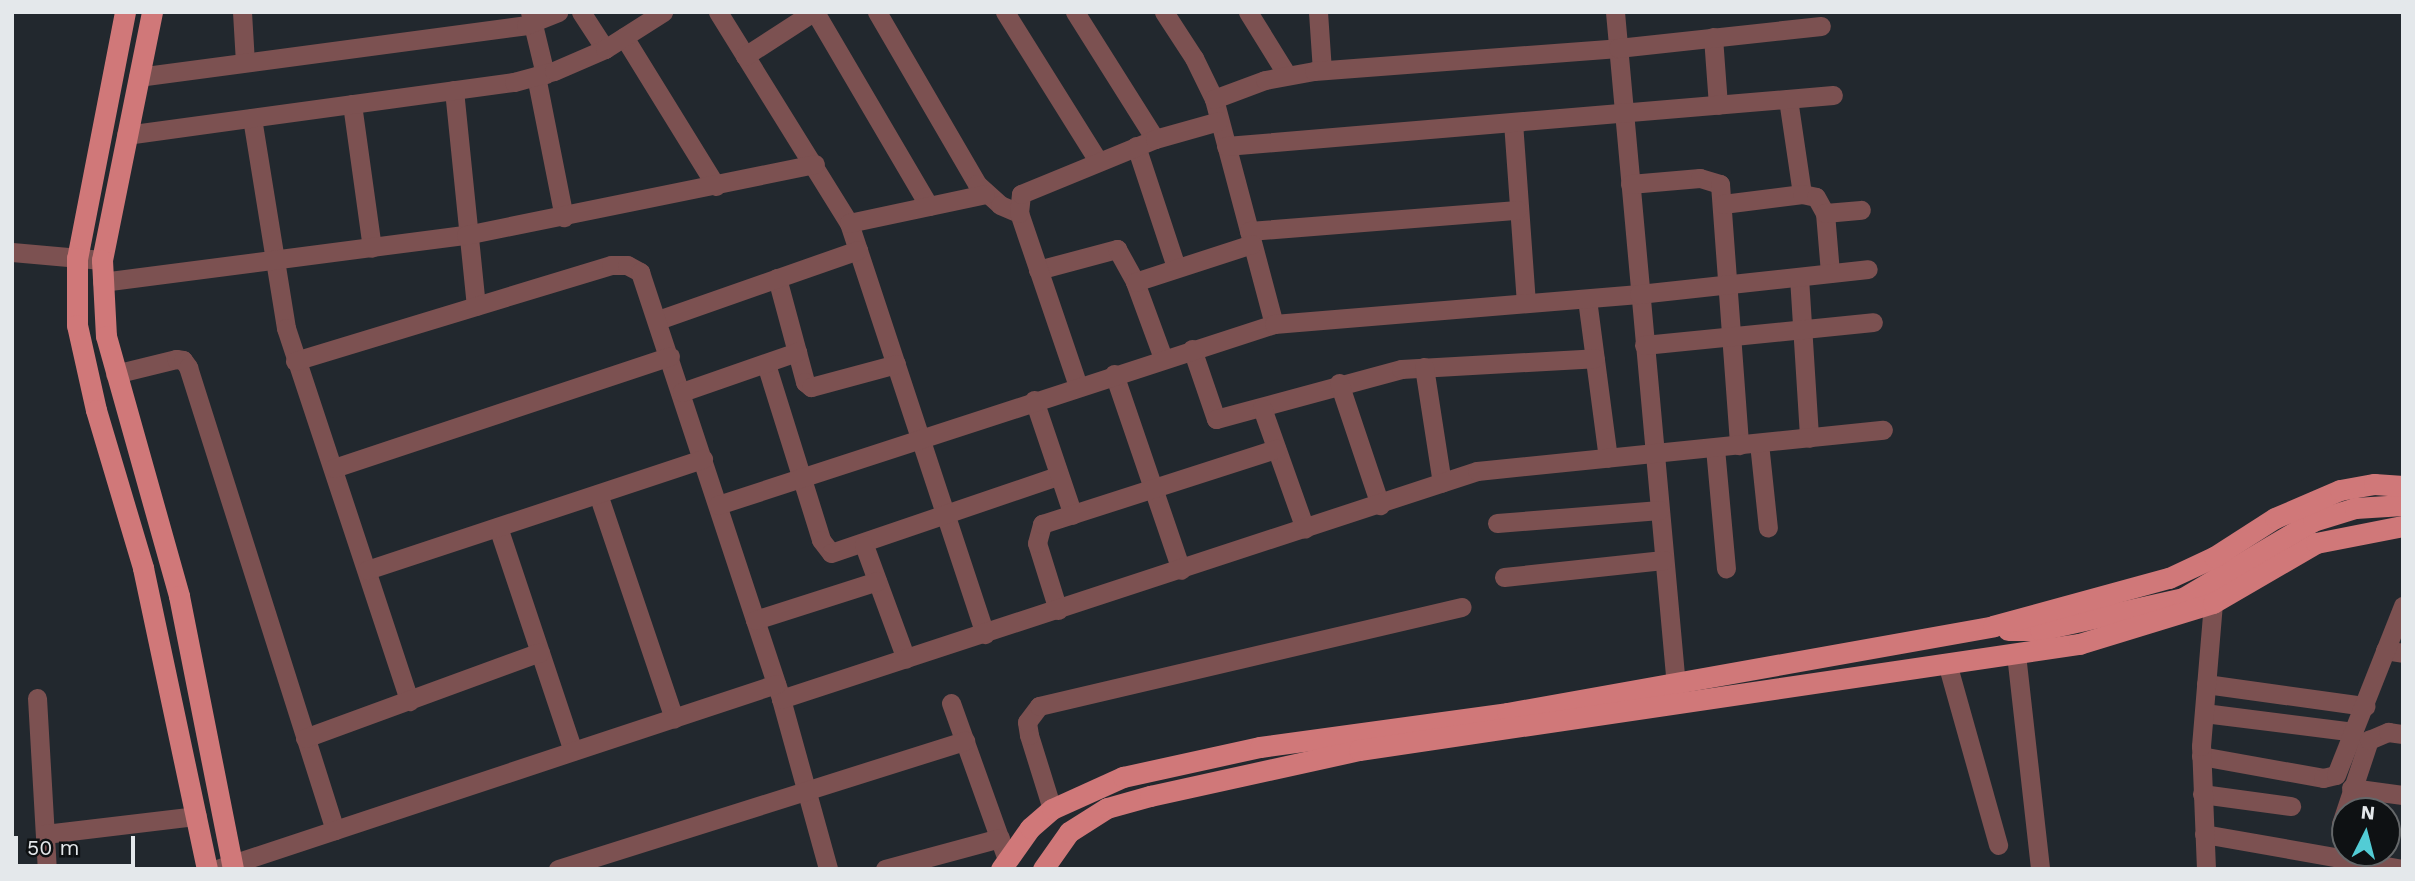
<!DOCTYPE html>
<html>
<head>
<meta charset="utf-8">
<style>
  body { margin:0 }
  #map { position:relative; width:2415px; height:881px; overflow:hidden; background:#22282e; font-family:"Work Sans",sans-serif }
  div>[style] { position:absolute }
  .minor>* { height:19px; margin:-9.5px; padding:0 9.5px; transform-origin:9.5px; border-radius:9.5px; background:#7c5151 }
  .major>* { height:21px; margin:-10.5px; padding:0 10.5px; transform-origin:10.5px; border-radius:10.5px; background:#d07879 }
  span { translate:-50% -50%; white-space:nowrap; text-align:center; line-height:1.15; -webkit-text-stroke:7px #0e1113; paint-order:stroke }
  .frame { position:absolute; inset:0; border:14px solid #e4e8eb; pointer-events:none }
  .north { position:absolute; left:2331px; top:797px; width:70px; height:70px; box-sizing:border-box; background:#0e1113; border:2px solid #646769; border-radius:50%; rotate:6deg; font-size:19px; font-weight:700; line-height:28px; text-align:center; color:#e4e8eb }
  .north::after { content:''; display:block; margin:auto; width:24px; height:32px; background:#52ccd5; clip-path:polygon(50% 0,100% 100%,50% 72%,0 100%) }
  .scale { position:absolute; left:14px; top:836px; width:121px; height:32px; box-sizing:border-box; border:4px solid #e4e8eb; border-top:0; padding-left:9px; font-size:21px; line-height:24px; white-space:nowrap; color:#e4e8eb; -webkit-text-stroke:5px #0e1113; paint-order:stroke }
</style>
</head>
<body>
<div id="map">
  <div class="minor">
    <i style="left:242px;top:12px;width:50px;rotate:86.6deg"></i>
    <i style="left:530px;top:12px;width:64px;rotate:76.4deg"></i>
    <i style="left:581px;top:12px;width:44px;rotate:57deg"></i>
    <i style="left:718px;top:12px;width:248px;rotate:58.2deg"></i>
    <i style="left:849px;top:223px;width:433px;rotate:71.7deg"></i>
    <i style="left:815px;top:12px;width:225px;rotate:59.6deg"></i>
    <i style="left:877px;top:12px;width:199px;rotate:59.8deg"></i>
    <i style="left:977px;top:184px;width:31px;rotate:42deg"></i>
    <i style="left:1000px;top:205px;width:21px;rotate:23deg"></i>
    <i style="left:1005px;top:12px;width:176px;rotate:58deg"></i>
    <i style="left:1075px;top:12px;width:150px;rotate:57.8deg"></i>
    <i style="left:1164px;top:12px;width:55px;rotate:56.9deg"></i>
    <i style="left:1194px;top:58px;width:46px;rotate:64deg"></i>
    <i style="left:1214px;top:99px;width:233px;rotate:75.1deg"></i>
    <i style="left:1248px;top:12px;width:74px;rotate:58.2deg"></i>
    <i style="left:1318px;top:12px;width:58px;rotate:86.1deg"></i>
    <i style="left:1615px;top:12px;width:688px;rotate:84.83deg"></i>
    <i style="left:624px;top:37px;width:175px;rotate:58.3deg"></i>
    <i style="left:1713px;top:37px;width:68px;rotate:85.8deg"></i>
    <i style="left:745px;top:56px;width:81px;rotate:-32.9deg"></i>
    <i style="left:536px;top:76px;width:144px;rotate:78.8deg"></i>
    <i style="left:138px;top:77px;width:391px;rotate:-7.6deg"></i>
    <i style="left:526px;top:25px;width:35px;rotate:-22deg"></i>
    <i style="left:454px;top:90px;width:217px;rotate:84.2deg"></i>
    <i style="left:1214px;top:99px;width:54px;rotate:-20.4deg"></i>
    <i style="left:1265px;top:80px;width:50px;rotate:-10.4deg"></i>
    <i style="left:1314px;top:71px;width:305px;rotate:-4.3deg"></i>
    <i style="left:1618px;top:48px;width:204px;rotate:-6.2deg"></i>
    <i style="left:1788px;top:99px;width:96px;rotate:81.6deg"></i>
    <i style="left:352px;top:104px;width:145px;rotate:82.1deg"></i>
    <i style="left:252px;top:118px;width:213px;rotate:80.8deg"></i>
    <i style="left:286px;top:328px;width:393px;rotate:71.7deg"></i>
    <i style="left:1513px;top:122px;width:181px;rotate:85.9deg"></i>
    <i style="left:126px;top:135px;width:392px;rotate:-7.8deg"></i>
    <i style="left:514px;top:82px;width:41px;rotate:-15.4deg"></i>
    <i style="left:554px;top:71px;width:56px;rotate:-23.3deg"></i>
    <i style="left:605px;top:49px;width:69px;rotate:-32.5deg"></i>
    <i style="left:1136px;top:146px;width:127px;rotate:71.7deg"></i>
    <i style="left:1226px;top:146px;width:609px;rotate:-4.8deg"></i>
    <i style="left:1630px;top:184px;width:70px;rotate:-4.9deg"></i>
    <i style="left:1700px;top:178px;width:21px;rotate:17deg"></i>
    <i style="left:1720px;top:184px;width:262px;rotate:85.8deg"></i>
    <i style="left:1723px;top:204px;width:80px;rotate:-7.2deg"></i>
    <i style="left:1802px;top:194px;width:14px;rotate:12deg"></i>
    <i style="left:1816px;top:197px;width:18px;rotate:61deg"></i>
    <i style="left:1825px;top:213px;width:60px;rotate:85.2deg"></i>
    <i style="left:1825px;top:213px;width:36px;rotate:-5deg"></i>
    <i style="left:849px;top:223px;width:139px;rotate:-12deg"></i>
    <i style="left:1249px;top:231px;width:269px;rotate:-4.5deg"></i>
    <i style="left:12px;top:252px;width:90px;rotate:5.1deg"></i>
    <i style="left:1038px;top:270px;width:82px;rotate:-14.9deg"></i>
    <i style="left:1117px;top:249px;width:38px;rotate:61deg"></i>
    <i style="left:1135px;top:282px;width:81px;rotate:69.8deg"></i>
    <i style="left:1799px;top:277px;width:161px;rotate:86.4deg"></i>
    <i style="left:777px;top:278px;width:108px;rotate:74.9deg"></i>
    <i style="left:805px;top:382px;width:8px;rotate:40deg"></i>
    <i style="left:811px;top:387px;width:88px;rotate:-15.1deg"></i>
    <i style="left:102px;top:282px;width:367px;rotate:-7.4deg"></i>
    <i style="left:466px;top:235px;width:356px;rotate:-11.5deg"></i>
    <i style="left:1135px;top:282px;width:123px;rotate:-18deg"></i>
    <i style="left:1587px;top:299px;width:160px;rotate:82.5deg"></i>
    <i style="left:658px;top:320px;width:212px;rotate:-19.3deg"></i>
    <i style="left:1644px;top:345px;width:230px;rotate:-5.7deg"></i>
    <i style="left:1192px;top:349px;width:74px;rotate:71.1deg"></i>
    <i style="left:1216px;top:419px;width:192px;rotate:-15.1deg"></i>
    <i style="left:1401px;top:369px;width:194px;rotate:-3.2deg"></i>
    <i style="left:295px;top:361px;width:330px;rotate:-16.9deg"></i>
    <i style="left:611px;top:265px;width:16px"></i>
    <i style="left:627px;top:265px;width:15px;rotate:28deg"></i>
    <i style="left:640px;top:272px;width:450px;rotate:71.7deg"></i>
    <i style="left:781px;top:699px;width:176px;rotate:74.5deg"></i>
    <i style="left:766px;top:364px;width:184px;rotate:72.6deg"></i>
    <i style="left:821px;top:540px;width:16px;rotate:52deg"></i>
    <i style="left:831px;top:553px;width:239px;rotate:-18.8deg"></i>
    <i style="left:1424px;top:367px;width:117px;rotate:81.2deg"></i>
    <i style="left:115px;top:374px;width:63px;rotate:-13.8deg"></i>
    <i style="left:176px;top:359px;width:7px;rotate:8deg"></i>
    <i style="left:183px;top:360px;width:9px;rotate:54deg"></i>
    <i style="left:188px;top:367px;width:486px;rotate:72.4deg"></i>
    <i style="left:1114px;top:374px;width:207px;rotate:71.1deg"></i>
    <i style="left:1339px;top:383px;width:129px;rotate:71.4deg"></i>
    <i style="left:1078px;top:386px;width:183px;rotate:-108.8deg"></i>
    <i style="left:1019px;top:213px;width:19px;rotate:-84deg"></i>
    <i style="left:1021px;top:194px;width:145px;rotate:-22.3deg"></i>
    <i style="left:1155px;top:139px;width:66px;rotate:-15.7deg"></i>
    <i style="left:682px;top:392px;width:122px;rotate:-19.2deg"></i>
    <i style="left:1034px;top:400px;width:121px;rotate:71.3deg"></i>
    <i style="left:1262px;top:408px;width:128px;rotate:70.4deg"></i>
    <i style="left:1759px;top:443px;width:85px;rotate:84deg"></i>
    <i style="left:1715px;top:448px;width:121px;rotate:84.8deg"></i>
    <i style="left:334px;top:468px;width:354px;rotate:-18.4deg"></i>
    <i style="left:598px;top:494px;width:237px;rotate:71.3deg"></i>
    <i style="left:718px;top:505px;width:585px;rotate:-18.03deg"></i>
    <i style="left:1274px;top:324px;width:366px;rotate:-4.7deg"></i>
    <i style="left:1639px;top:294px;width:230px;rotate:-6.2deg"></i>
    <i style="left:1497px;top:523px;width:163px;rotate:-4.6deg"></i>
    <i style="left:498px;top:527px;width:236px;rotate:71.5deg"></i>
    <i style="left:864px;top:545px;width:121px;rotate:69.8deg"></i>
    <i style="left:367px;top:570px;width:354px;rotate:-18.3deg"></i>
    <i style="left:1504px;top:577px;width:160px;rotate:-6.1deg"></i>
    <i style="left:1058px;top:610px;width:70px;rotate:-107.4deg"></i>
    <i style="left:1037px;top:543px;width:20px;rotate:-75deg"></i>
    <i style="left:1042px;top:524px;width:246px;rotate:-17.8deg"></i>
    <i style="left:755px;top:620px;width:128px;rotate:-17.7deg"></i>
    <i style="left:2385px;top:650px;width:18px;rotate:9deg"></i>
    <i style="left:2016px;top:654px;width:216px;rotate:83.6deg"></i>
    <i style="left:1947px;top:663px;width:189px;rotate:74.3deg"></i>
    <i style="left:2206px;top:684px;width:161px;rotate:7.9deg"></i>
    <i style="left:37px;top:698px;width:171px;rotate:86.7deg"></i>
    <i style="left:781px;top:699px;width:732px;rotate:-18.14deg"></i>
    <i style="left:1477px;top:471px;width:408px;rotate:-5.8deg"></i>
    <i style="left:951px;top:703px;width:166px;rotate:70.3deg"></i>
    <i style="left:2204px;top:713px;width:151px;rotate:7.2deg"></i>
    <i style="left:305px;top:738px;width:250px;rotate:-20.1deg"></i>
    <i style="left:2201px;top:756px;width:124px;rotate:10.2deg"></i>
    <i style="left:2323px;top:778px;width:13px;rotate:-13deg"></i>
    <i style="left:2336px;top:775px;width:182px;rotate:-68.4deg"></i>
    <i style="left:2351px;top:788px;width:52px;rotate:7.7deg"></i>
    <i style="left:2202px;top:794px;width:90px;rotate:7.7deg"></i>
    <i style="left:1052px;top:809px;width:77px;rotate:-107.3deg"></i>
    <i style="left:1029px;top:735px;width:13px;rotate:-99deg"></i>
    <i style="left:1027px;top:722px;width:20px;rotate:-53deg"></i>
    <i style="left:1039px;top:706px;width:434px;rotate:-13.2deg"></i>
    <i style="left:2341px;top:824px;width:89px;rotate:-71.6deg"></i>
    <i style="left:2369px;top:740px;width:21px;rotate:-23deg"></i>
    <i style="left:2388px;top:732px;width:15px;rotate:8deg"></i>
    <i style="left:45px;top:834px;width:153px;rotate:-6.8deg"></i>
    <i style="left:2204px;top:834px;width:202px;rotate:10deg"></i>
    <i style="left:217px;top:869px;width:589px;rotate:-18.31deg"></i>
    <i style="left:558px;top:869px;width:427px;rotate:-17.5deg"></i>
    <i style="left:885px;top:869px;width:119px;rotate:-15.1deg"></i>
    <i style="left:2206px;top:869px;width:123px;rotate:-92.3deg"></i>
    <i style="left:2201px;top:746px;width:144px;rotate:-85.2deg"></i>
  </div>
  <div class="major">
    <i style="left:125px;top:12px;width:251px;rotate:101deg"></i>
    <i style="left:77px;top:258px;width:67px;rotate:90deg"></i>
    <i style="left:77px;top:325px;width:87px;rotate:77.4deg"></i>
    <i style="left:96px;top:410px;width:165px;rotate:73.4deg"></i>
    <i style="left:143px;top:568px;width:308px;rotate:78deg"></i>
    <i style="left:152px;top:12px;width:253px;rotate:101.4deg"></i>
    <i style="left:102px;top:260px;width:76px;rotate:87deg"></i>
    <i style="left:106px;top:336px;width:270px;rotate:74.3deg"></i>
    <i style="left:179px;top:596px;width:278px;rotate:78.8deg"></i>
    <i style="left:2008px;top:630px;width:32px"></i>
    <i style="left:2040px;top:630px;width:147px;rotate:-12.6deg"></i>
    <i style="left:2183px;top:598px;width:151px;rotate:-30.6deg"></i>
    <i style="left:2313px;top:521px;width:44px;rotate:-17.2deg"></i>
    <i style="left:2355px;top:508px;width:48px;rotate:-3.6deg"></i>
    <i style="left:1001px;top:869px;width:50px;rotate:-54.7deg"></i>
    <i style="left:1030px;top:828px;width:29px;rotate:-41deg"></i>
    <i style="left:1052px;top:809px;width:78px;rotate:-24.3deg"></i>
    <i style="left:1123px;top:777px;width:140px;rotate:-12.4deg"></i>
    <i style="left:1260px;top:747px;width:249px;rotate:-7.8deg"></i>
    <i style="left:1507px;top:713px;width:494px;rotate:-10.1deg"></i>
    <i style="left:1993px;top:626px;width:182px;rotate:-15.3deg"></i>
    <i style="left:2169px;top:578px;width:50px;rotate:-25deg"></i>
    <i style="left:2214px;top:557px;width:72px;rotate:-32.6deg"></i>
    <i style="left:2275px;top:518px;width:71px;rotate:-23.3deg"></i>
    <i style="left:2340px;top:490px;width:35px;rotate:-10deg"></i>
    <i style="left:2374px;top:484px;width:29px;rotate:4deg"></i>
    <i style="left:1043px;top:869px;width:45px;rotate:-54.9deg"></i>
    <i style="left:1069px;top:832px;width:45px;rotate:-32.3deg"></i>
    <i style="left:1107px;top:808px;width:45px;rotate:-15.6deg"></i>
    <i style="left:1150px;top:796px;width:214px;rotate:-12.4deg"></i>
    <i style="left:1359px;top:750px;width:728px;rotate:-8.38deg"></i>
    <i style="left:2079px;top:644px;width:140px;rotate:-17deg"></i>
    <i style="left:2213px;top:603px;width:119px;rotate:-30.2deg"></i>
    <i style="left:2316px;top:543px;width:89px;rotate:-11.1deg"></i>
  </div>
  <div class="frame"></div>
  <div class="north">N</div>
  <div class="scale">50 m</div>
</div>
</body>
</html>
